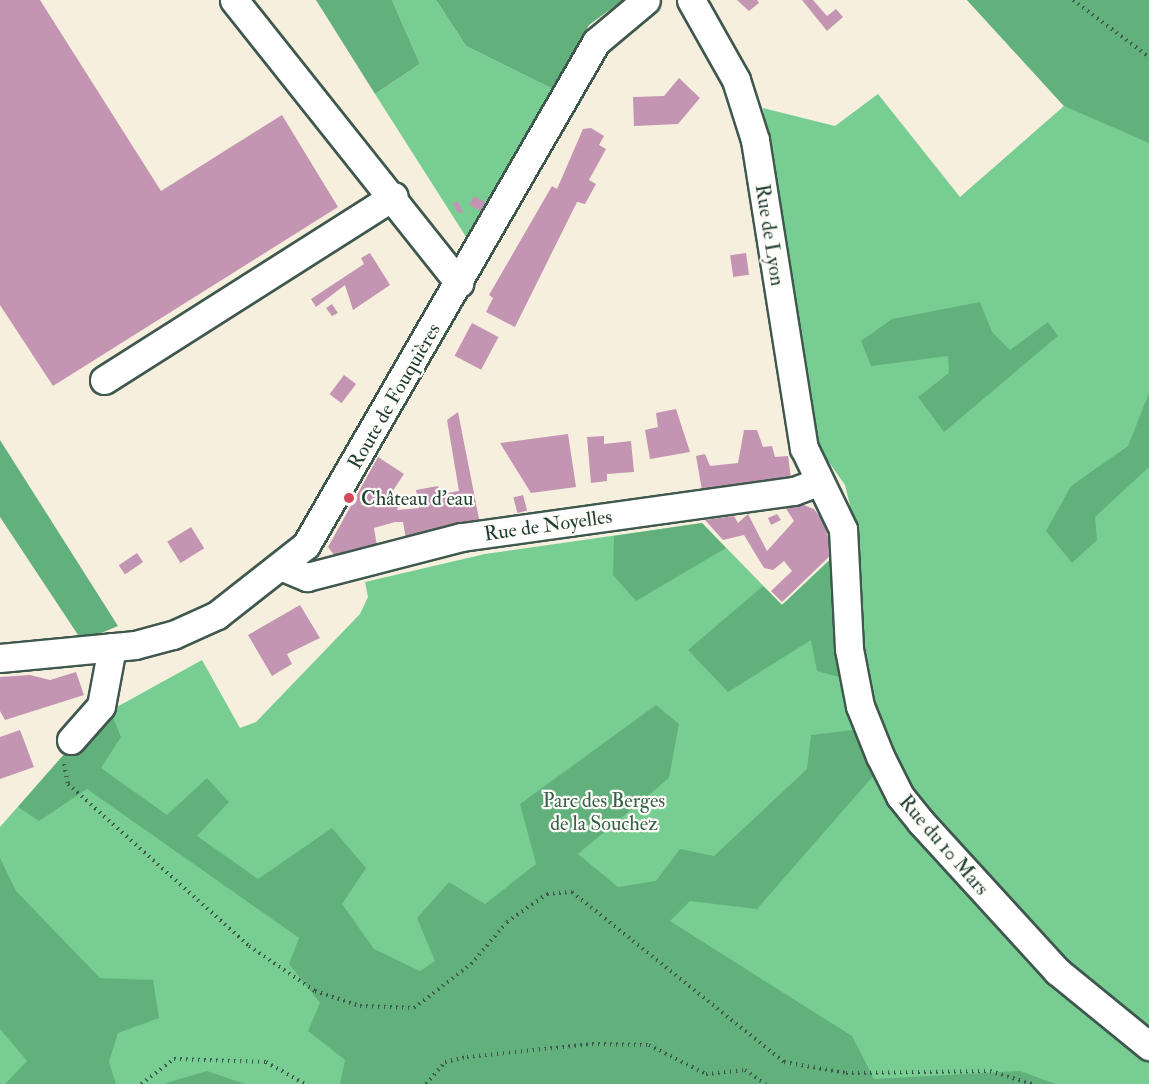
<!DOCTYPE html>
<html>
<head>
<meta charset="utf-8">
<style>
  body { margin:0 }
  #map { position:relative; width:1149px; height:1084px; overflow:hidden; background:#f6efde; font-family:"IM FELL Double Pica",serif }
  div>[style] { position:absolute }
  .green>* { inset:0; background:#78ce92 }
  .forest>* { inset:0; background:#62b17c }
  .building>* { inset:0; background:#c395b2; transform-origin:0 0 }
  .path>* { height:4px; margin-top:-2px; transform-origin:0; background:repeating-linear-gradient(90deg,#3f584e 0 1.5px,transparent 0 6px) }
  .roads { filter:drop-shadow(2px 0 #3f584e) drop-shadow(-2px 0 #3f584e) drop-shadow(0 2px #3f584e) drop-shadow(0 -2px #3f584e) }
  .minor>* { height:27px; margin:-13.5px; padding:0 13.5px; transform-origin:13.5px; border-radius:13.5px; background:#fff }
  .dots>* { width:16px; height:16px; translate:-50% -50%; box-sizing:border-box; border:3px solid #fdfcf7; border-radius:50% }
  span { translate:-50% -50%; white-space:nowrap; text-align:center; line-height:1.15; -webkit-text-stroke:4.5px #fdfcf7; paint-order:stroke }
  .street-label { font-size:20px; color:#1f3d34 }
  .poi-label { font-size:20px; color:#1f3d34 }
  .left { translate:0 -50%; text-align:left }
  .park-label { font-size:20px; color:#35614c }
</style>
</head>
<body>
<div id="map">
  <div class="green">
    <i style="clip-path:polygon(392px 0,436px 0,466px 46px,553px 89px,468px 240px,375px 94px,420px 64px)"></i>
    <i style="clip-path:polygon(967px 0,1149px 0,1149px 1084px,0 1084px,0 827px,95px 719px,202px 660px,240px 728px,256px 722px,360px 614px,368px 597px,365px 582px,485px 554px,702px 523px,782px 605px,857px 534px,845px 485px,814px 441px,763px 108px,835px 126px,878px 94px,960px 197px,1064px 106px)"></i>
  </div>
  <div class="forest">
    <i style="clip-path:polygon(316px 0,392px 0,420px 64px,375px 94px)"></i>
    <i style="clip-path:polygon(436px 0,623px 0,589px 25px,553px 89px,466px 46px)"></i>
    <i style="clip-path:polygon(967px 0,1149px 0,1149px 143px,1064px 106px)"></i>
    <i style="clip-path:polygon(980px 302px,992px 332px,1010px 350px,1048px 322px,1058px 336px,944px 432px,918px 397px,949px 373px,948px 356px,871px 366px,861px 341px,892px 319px)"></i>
    <i style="clip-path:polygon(1149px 393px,1149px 467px,1095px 517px,1097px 540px,1072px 563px,1046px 531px,1071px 486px,1128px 446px)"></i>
    <i style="clip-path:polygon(0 440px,118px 626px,82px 641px,0 517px)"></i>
    <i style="clip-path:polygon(702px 523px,726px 548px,636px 601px,613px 575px,614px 536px)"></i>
    <i style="clip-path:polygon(834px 556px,843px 678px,817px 671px,811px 640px,728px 692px,688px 650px,763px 586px,782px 605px)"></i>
    <i style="clip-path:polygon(656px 705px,679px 724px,669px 778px,578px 854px,618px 887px,656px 881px,680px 849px,714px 856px,807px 769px,811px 735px,854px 730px,875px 774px,757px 909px,690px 901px,670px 921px,852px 1036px,874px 1079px,1020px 1071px,1056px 1084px,340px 1084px,345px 1060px,308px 1031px,320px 1003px,289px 964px,299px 938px,87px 789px,39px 821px,18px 807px,95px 719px,110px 710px,121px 737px,101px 768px,167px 815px,207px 778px,229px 802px,197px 836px,258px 879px,332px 828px,366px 868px,342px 904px,374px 949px,420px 971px,435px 961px,417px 918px,449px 882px,485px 904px,536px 864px,520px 804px)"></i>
    <i style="clip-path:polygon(0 858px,16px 891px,100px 978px,153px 980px,159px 1018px,118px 1033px,109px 1062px,116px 1084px,5px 1084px,27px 1061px,0 1029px)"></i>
    <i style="clip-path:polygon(207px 1071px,245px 1084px,165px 1084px,166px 1083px)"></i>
  </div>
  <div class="building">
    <i style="clip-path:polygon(0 0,40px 0,161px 191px,282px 115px,338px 207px,53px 386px,0 305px)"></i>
    <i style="clip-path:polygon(737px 0,757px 0,759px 3px,749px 11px)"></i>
    <i style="clip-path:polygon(802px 0,813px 0,827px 16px,836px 9px,843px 17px,827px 31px)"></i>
    <i style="clip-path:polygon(679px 78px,700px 98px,678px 124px,634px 126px,633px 97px,664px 96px)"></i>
    <i style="clip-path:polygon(591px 128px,604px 136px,599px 145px,606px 149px,589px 180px,596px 184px,585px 204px,577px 202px,515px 327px,486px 312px,493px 298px,489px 295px,552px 186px,557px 189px,583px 129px)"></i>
    <i style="left:474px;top:196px;width:13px;height:10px;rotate:29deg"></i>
    <i style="left:457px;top:201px;width:12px;height:5px;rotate:59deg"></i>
    <i style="clip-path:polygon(370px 253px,390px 285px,353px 310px,345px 285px,316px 307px,311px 299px,364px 264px,361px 258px)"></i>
    <i style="left:746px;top:253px;width:22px;height:16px;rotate:82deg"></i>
    <i style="clip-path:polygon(332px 304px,338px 313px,332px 316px,326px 308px)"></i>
    <i style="left:472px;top:323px;width:30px;height:37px;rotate:28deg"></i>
    <i style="left:344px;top:375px;width:15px;height:24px;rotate:37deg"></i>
    <i style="clip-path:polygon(676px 409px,690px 452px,650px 459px,645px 430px,658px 427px,656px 413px)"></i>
    <i style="clip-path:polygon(458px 412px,480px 524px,406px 539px,403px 522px,395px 522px,374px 528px,377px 546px,334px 555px,328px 547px,378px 457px,404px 474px,392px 492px,401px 501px,397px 510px,419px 508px,416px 490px,438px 486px,440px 494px,459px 491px,447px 420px)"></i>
    <i style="clip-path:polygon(744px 430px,757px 430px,763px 447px,772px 446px,775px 457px,788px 456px,791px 478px,702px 490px,696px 456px,705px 454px,710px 466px,738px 463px)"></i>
    <i style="clip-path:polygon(568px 434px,576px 487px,531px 493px,500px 443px)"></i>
    <i style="clip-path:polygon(604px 436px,604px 444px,631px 441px,634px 472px,607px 474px,607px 481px,591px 483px,587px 437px)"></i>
    <i style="left:523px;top:495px;width:16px;height:10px;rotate:75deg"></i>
    <i style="clip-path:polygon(801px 504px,814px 509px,824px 523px,833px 553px,782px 602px,771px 591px,792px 571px,784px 561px,773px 570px,764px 568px,744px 535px,723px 540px,705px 520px,734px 516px,738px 523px,748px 514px,767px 551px,794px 521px,785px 507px)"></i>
    <i style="clip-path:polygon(777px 514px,781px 520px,771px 525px,768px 518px)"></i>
    <i style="left:191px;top:527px;width:25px;height:28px;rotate:58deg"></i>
    <i style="left:137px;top:553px;width:11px;height:22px;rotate:56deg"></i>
    <i style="clip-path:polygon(300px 605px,320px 638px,287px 654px,292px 664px,272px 676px,248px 635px)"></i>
    <i style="clip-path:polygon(76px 672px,84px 695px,5px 720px,0 711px,0 677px,30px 675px,50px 680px)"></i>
    <i style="clip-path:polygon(20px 730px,34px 767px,0 779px,0 737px)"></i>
  </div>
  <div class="path">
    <i style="left:1073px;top:0;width:95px;rotate:36.9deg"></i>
    <i style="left:64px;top:764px;width:20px;rotate:79deg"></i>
    <i style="left:68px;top:784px;width:243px;rotate:41.8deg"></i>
    <i style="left:249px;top:946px;width:80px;rotate:34.3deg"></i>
    <i style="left:315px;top:991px;width:47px;rotate:18.4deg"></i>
    <i style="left:360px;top:1006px;width:54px;rotate:2.1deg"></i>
    <i style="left:414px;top:1008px;width:72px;rotate:-37.7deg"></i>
    <i style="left:471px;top:964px;width:55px;rotate:-49.4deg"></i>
    <i style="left:507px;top:922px;width:49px;rotate:-35deg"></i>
    <i style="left:547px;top:894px;width:25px;rotate:-5deg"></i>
    <i style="left:572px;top:892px;width:272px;rotate:38.7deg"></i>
    <i style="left:784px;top:1062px;width:63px;rotate:10.1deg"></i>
    <i style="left:846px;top:1073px;width:144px;rotate:-0.8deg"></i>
    <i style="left:990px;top:1071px;width:44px;rotate:17.2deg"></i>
    <i style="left:141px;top:1084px;width:41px;rotate:-37.1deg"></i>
    <i style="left:174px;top:1059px;width:92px;rotate:1.9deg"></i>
    <i style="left:266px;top:1062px;width:45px;rotate:29.4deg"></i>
    <i style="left:426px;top:1084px;width:29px;rotate:-49deg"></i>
    <i style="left:445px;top:1062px;width:23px;rotate:-13deg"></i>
    <i style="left:467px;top:1057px;width:126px;rotate:-5.9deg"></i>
    <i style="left:592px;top:1044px;width:57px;rotate:1deg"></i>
    <i style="left:649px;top:1045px;width:64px;rotate:27deg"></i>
    <i style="left:706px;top:1074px;width:39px;rotate:-6deg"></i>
    <i style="left:745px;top:1070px;width:25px;rotate:34deg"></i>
  </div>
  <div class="roads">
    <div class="minor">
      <i style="left:234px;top:0;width:362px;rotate:51.5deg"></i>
      <i style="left:691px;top:0;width:92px;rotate:60.6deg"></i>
      <i style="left:736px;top:80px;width:63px;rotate:72.4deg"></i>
      <i style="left:755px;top:140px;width:312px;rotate:81deg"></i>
      <i style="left:804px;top:448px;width:90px;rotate:64.3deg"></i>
      <i style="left:843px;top:529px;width:120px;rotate:87.1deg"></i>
      <i style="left:849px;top:649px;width:58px;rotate:79.1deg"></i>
      <i style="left:860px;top:706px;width:54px;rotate:68.2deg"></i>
      <i style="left:880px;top:756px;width:45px;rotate:63.4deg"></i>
      <i style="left:900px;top:796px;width:33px;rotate:51deg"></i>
      <i style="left:921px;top:822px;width:202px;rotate:47.6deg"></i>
      <i style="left:1057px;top:971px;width:119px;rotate:39.2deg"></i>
      <i style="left:104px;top:380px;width:343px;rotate:-32.4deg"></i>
      <i style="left:283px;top:567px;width:26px;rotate:23deg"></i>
      <i style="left:307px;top:577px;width:160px;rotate:-14.5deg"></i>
      <i style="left:462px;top:537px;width:335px;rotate:-7.9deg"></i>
      <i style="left:794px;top:491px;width:25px;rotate:-21deg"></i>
      <i style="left:0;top:658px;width:136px;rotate:-5.5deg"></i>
      <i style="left:135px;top:645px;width:39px;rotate:-15deg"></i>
      <i style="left:173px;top:635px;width:48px;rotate:-24.4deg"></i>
      <i style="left:217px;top:615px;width:113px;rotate:-38.2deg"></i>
      <i style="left:306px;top:545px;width:581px;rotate:-60.03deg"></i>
      <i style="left:596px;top:42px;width:65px;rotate:-40deg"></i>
      <i style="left:71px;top:740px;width:45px;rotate:-48.6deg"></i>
      <i style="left:101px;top:706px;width:60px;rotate:-79.4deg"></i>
    </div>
  </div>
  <div class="dots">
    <i style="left:349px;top:498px;background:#d1495b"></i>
  </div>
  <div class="street-label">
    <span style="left:770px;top:235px;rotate:81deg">Rue de Lyon</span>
    <span style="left:394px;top:396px;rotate:-60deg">Route de Fouquières</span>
    <span style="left:548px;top:525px;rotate:-8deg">Rue de Noyelles</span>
    <span style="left:944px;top:845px;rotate:49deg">Rue du 10 Mars</span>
  </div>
  <div class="poi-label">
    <span class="left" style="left:361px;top:498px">Château d'eau</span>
  </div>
  <div class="park-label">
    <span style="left:604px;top:812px">Parc des Berges<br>de la Souchez</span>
  </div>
</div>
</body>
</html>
